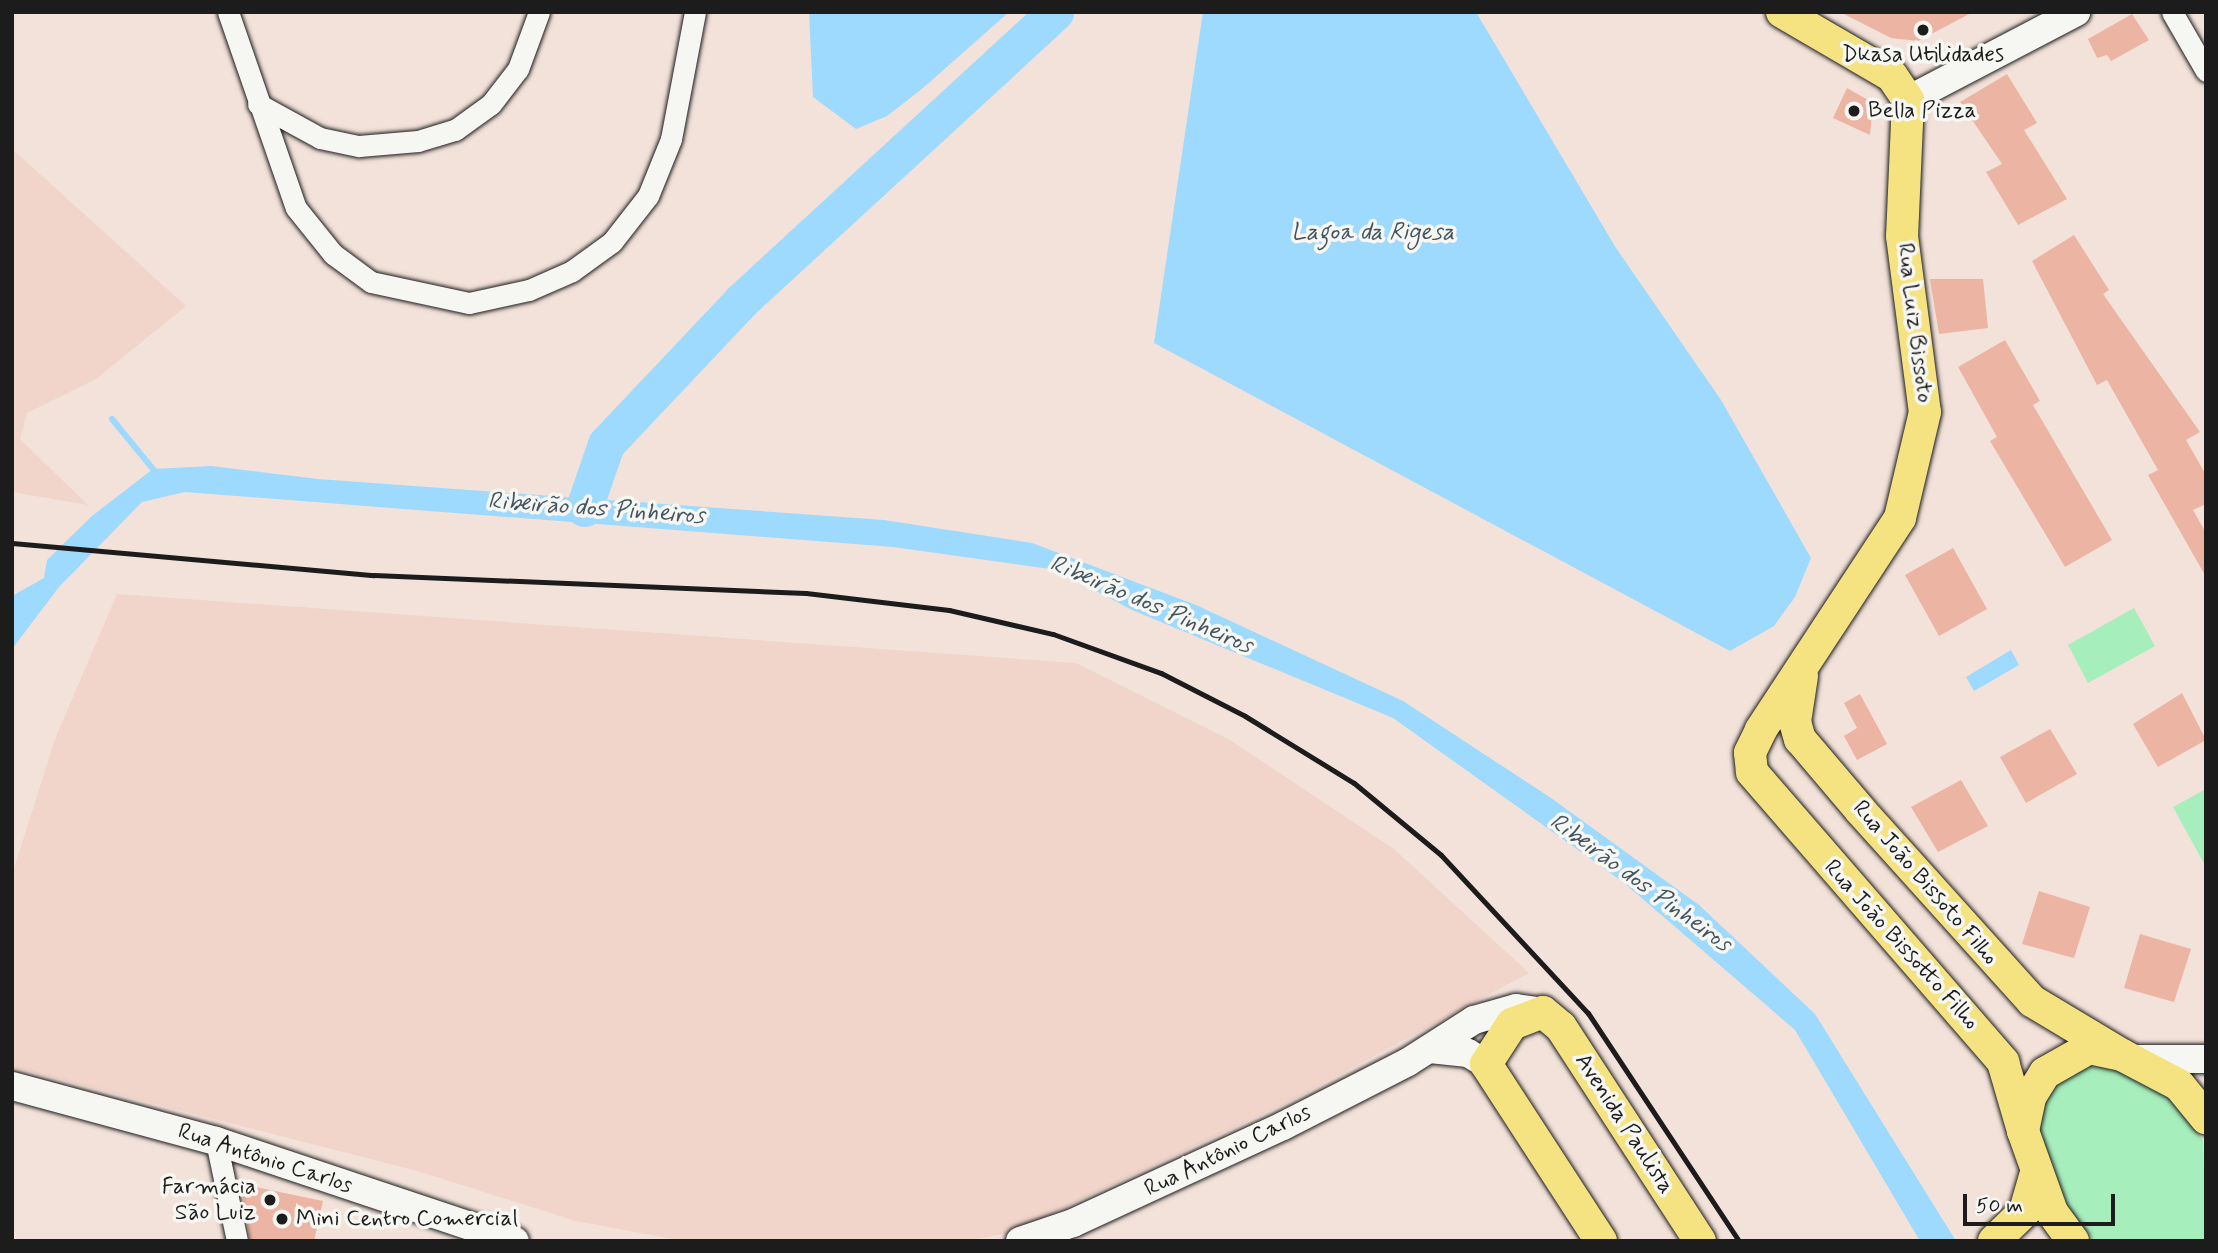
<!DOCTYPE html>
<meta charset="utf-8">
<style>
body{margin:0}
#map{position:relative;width:2218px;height:1253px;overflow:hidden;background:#f3e2da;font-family:Mynerve,sans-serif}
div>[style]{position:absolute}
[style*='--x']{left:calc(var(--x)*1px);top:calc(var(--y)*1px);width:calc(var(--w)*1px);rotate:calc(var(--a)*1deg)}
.built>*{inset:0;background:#f1d4ca}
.green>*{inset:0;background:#a6eebc}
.water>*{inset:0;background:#9ed9fe}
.stream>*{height:6px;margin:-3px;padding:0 3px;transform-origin:3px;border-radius:3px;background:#9ed9fe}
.river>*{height:37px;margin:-18.5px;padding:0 18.5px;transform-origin:18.5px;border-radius:18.5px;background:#9ed9fe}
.building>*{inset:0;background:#ecb4a3}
.roads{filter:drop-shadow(0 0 2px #1c1c1c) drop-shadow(0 0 2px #1c1c1c)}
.street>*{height:21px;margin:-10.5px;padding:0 10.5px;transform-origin:10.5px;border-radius:10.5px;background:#f6f6f2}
.secondary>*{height:28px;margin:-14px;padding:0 14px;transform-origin:14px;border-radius:14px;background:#f6f6f2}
.primary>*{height:32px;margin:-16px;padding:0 16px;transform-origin:16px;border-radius:16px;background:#f5e382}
.rail>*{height:5px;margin:-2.5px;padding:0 2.5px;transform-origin:2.5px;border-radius:2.5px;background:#1c1c1c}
.dots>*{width:19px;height:19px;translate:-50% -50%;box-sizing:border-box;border:4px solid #f6f6f2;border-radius:50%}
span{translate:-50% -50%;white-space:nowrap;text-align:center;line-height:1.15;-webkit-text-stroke:7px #f6f6f2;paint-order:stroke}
.poi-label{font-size:23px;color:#1c1c1c}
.left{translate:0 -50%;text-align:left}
.right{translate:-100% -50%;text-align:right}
.street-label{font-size:23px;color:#1c1c1c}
.water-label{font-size:24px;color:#435560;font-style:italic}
.frame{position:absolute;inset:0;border:14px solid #1c1c1c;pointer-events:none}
.scale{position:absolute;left:1963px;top:1194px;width:152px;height:32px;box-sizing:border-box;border:4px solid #1c1c1c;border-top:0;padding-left:9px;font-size:21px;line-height:24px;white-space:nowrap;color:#1c1c1c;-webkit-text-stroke:5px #f6f6f2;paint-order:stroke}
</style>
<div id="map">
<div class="built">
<div style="clip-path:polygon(12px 149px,186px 306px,96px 379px,27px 413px,20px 439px,88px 505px,12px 492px)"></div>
<div style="clip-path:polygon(117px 594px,1076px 663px,1230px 740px,1394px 849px,1529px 973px,1292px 1100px,1010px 1233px,965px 1241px,684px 1241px,576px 1221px,421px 1172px,12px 1067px,12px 875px,55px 739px)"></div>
</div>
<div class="green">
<div style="clip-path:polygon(2134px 608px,2155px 646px,2088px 683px,2068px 645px)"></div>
<div style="clip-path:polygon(2206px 789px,2206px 867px,2173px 807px)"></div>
<div style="clip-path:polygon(2090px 1064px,2118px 1069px,2169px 1096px,2203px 1140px,2206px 1241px,2094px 1241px,2065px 1204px,2039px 1130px,2044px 1102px,2056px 1083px)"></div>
</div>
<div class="water">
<div style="clip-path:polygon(809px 12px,1009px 12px,923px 88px,887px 116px,856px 129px,813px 97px)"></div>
<div style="clip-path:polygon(1203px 12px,1476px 12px,1616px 248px,1721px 400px,1811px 558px,1795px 597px,1774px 626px,1730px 651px,1154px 343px)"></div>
<div style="clip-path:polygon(211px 466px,318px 479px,884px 520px,1032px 543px,1196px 605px,1403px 701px,1551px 798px,1699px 905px,1815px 1014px,1956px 1241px,1920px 1241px,1795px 1030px,1623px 882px,1393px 718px,1132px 610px,1057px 570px,893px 547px,185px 492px,142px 502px,59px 587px,12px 649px,12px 596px,44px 578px,47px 560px,92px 516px,153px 469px)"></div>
<div style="clip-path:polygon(2011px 650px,2019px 665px,1974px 691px,1966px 677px)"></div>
</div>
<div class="stream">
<div style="--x:112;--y:419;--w:71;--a:50.7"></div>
</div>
<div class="river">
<div style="--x:584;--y:508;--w:68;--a:-71"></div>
<div style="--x:606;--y:444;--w:197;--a:-46.6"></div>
<div style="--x:741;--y:301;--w:427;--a:-42.6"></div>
</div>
<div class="building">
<div style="clip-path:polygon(1840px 12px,1973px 12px,1918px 41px,1891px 38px)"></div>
<div style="clip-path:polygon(2132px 14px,2149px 40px,2111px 61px,2107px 55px,2097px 58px,2088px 39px)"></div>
<div style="clip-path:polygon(2007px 74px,2037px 123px,2024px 130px,2067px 199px,2018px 225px,1986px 172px,2002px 164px,1960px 102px)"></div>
<div style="clip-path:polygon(1847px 88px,1873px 103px,1870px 135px,1833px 118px)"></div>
<div style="clip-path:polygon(2074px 235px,2109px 290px,2103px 294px,2200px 432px,2186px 440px,2206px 475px,2206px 504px,2193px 510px,2206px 533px,2206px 577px,2148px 475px,2158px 470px,2107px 380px,2097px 385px,2032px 261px)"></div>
<div style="clip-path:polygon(1930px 279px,1983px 279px,1988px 328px,1939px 334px)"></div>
<div style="clip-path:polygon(2005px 340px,2040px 401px,2033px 405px,2112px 540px,2065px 567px,1990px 441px,1997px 437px,1958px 367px)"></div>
<div style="clip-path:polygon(1953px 548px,1987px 609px,1939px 636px,1905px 575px)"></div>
<div style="clip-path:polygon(2182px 693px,2206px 740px,2158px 767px,2133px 724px)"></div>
<div style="clip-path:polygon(1860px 694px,1887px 744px,1857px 760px,1844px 736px,1857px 728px,1844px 703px)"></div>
<div style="clip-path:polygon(2050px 729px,2077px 774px,2026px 803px,2000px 757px)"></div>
<div style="clip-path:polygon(1961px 780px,1988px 826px,1938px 852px,1911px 807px)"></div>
<div style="clip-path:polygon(2039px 891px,2090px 907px,2074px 958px,2022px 944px)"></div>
<div style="clip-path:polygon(2140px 934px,2191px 949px,2174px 1002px,2124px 988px)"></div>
<div style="clip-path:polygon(241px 1184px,323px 1201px,314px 1241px,250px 1241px)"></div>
</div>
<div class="roads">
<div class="street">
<div style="--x:228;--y:12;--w:207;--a:70.9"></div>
<div style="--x:296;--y:208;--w:59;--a:51.2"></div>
<div style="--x:333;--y:254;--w:47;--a:36.4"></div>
<div style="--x:371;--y:282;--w:100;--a:12.1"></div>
<div style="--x:469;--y:303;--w:61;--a:-12.2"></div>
<div style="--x:529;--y:290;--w:47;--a:-23.8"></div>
<div style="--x:572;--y:271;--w:49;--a:-35.9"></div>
<div style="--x:612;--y:242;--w:58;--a:-52"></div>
<div style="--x:648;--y:196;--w:61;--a:-68"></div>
<div style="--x:671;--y:139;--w:129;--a:-79.3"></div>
<div style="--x:2172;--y:12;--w:68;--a:60"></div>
<div style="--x:258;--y:104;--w:71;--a:28.7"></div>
<div style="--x:320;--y:138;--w:40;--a:12"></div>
<div style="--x:359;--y:146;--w:59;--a:-4.8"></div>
<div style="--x:418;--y:141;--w:39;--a:-17"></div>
<div style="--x:455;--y:130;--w:44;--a:-35.8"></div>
<div style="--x:491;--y:104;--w:44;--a:-52.4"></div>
<div style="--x:518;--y:69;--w:61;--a:-69.8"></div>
<div style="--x:216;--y:1141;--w:102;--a:78.1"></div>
</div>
<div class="secondary">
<div style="--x:1908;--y:100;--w:190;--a:-27.6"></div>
<div style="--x:1430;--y:1049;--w:38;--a:6"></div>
<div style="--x:1468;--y:1053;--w:21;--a:31"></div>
<div style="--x:2132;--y:1059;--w:74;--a:0"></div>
<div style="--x:12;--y:1086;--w:211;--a:15.1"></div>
<div style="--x:216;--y:1141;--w:315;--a:18.5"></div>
<div style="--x:1020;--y:1241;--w:56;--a:-18.8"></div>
<div style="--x:1073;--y:1223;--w:231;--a:-24.8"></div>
<div style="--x:1283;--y:1126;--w:140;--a:-27.1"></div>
<div style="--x:1408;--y:1062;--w:78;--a:-32.5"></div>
<div style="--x:1474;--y:1020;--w:44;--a:-15.9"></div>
<div style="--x:1516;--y:1008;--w:27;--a:8"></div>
</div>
<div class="primary">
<div style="--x:1782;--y:12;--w:127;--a:30.2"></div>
<div style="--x:1892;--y:76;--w:29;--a:56"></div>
<div style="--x:1908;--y:100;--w:136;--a:92.5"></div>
<div style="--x:1902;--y:236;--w:177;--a:82.6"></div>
<div style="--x:1925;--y:412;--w:109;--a:103.3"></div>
<div style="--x:1900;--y:518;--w:254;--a:123.3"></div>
<div style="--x:1761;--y:730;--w:25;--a:116"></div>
<div style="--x:1750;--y:753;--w:19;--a:84"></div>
<div style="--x:1752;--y:772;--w:384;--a:49.1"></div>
<div style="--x:2003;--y:1062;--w:72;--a:73.8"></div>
<div style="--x:1802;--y:676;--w:47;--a:98.7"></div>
<div style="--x:1795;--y:722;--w:18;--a:74"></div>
<div style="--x:1800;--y:739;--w:94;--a:49.7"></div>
<div style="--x:1861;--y:811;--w:256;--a:48"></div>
<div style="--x:2032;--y:1001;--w:105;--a:31"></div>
<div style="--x:1601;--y:1241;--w:211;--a:-123"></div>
<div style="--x:1486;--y:1064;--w:48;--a:-57"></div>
<div style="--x:1512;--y:1024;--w:33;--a:-21"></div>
<div style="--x:1543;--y:1012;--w:23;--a:40"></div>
<div style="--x:1561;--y:1027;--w:255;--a:57"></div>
<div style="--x:1994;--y:1241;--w:43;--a:-44.1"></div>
<div style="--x:2025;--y:1211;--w:40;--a:-74"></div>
<div style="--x:2073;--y:1241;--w:36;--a:-126"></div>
<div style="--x:2052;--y:1212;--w:86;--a:-109.7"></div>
<div style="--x:2023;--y:1131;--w:35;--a:-78"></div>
<div style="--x:2030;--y:1097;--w:28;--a:-58"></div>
<div style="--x:2045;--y:1073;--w:51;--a:-29.6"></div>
<div style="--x:2089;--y:1048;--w:34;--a:12"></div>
<div style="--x:2122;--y:1055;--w:64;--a:27.8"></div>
<div style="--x:2179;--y:1085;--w:43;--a:50.7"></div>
</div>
</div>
<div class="rail">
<div style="--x:12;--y:543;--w:363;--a:5.1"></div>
<div style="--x:374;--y:575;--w:432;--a:2.4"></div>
<div style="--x:806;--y:593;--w:144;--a:6.8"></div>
<div style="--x:949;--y:610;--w:107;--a:13"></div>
<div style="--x:1053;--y:634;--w:115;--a:19.9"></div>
<div style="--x:1161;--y:673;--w:94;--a:27.1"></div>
<div style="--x:1245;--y:716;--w:128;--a:31.6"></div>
<div style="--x:1354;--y:783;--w:113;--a:39.6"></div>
<div style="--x:1441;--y:855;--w:216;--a:47.1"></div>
<div style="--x:1588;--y:1013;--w:273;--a:56.5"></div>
</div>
<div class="dots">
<div style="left:1923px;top:30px;background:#1c1c1c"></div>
<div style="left:1854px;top:111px;background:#1c1c1c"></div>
<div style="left:270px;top:1200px;background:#1c1c1c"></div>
<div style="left:282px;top:1219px;background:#1c1c1c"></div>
</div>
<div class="poi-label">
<span style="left:1923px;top:55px">Dkasa Utilidades</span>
<span class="left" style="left:1868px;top:111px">Bella Pizza</span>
<span class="right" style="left:256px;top:1200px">Farmácia<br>São Luiz</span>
<span class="left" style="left:296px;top:1219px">Mini Centro Comercial</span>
</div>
<div class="street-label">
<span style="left:1914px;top:323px;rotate:83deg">Rua Luiz Bissoto</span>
<span style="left:1925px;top:883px;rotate:49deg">Rua João Bissoto Filho</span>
<span style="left:1901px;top:945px;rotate:48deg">Rua João Bissotto Filho</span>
<span style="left:1624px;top:1124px;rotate:57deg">Avenida Paulista</span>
<span style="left:1228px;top:1151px;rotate:-26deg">Rua Antônio Carlos</span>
<span style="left:265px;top:1159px;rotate:18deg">Rua Antônio Carlos</span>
</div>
<div class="water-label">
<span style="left:1373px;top:233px">Lagoa da Rigesa</span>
<span style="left:596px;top:509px;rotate:4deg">Ribeirão dos Pinheiros</span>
<span style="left:1151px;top:605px;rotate:23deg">Ribeirão dos Pinheiros</span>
<span style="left:1640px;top:883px;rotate:36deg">Ribeirão dos Pinheiros</span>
</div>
<div class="frame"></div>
<div class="scale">50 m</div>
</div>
